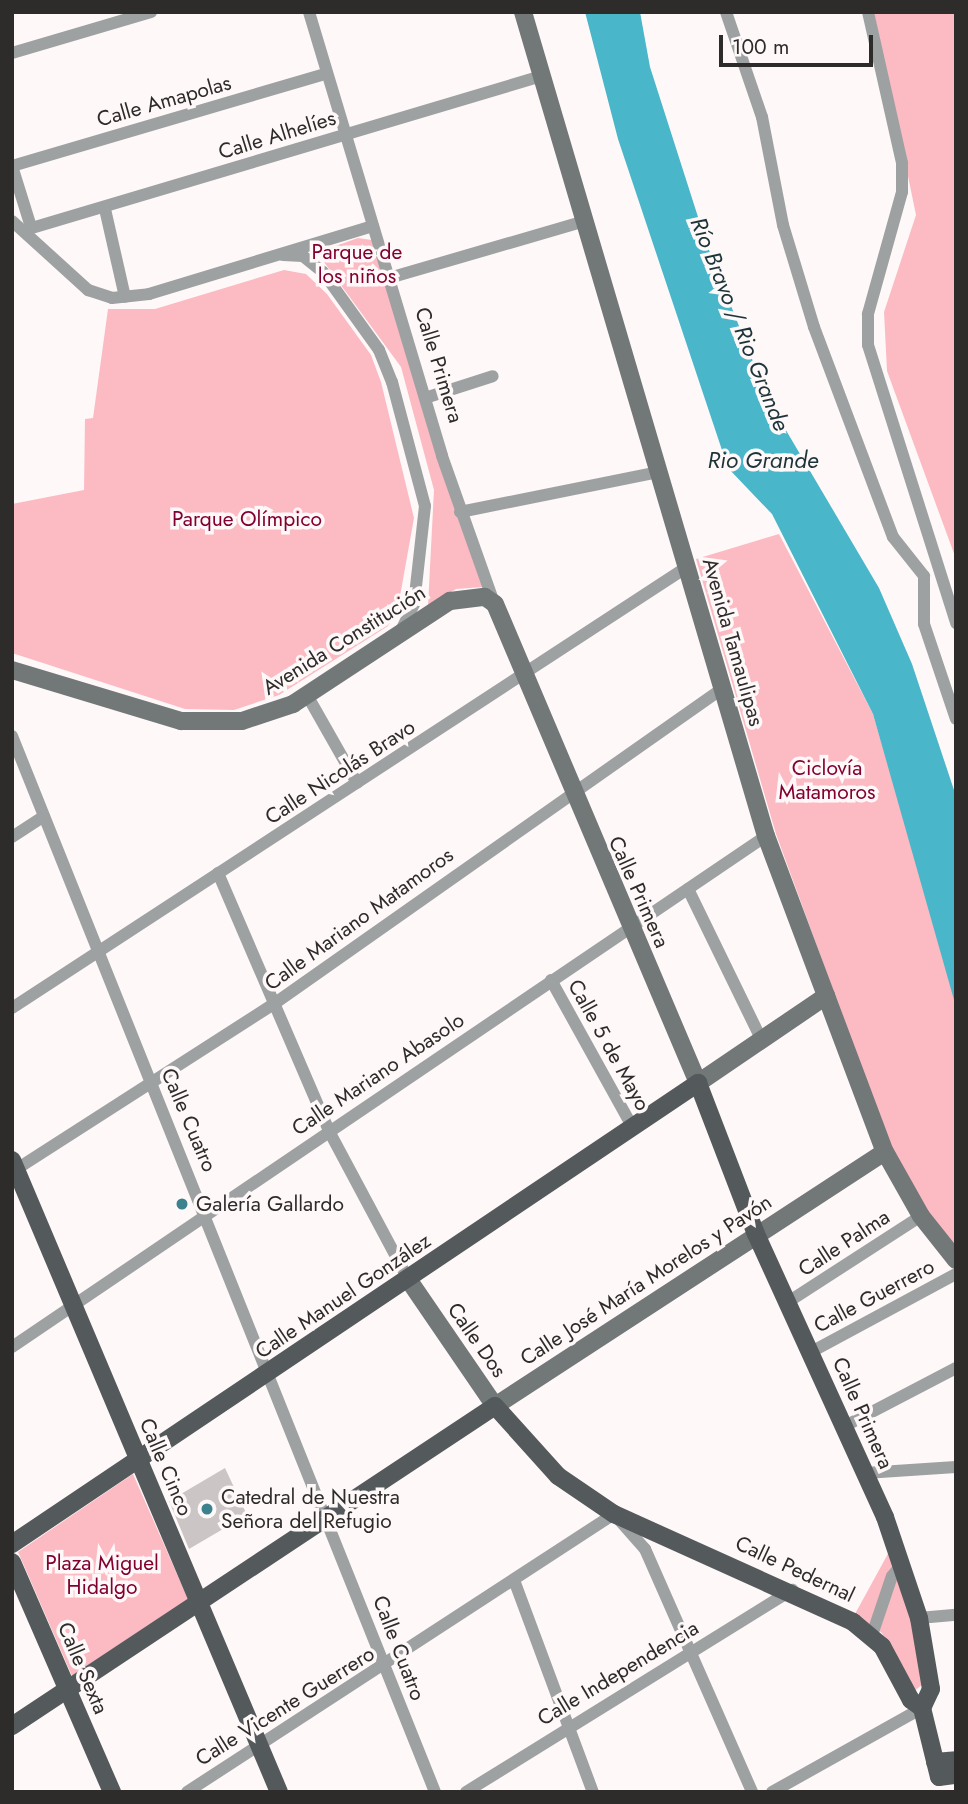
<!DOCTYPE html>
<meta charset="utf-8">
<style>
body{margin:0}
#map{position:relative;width:968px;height:1804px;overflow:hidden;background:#fef8f8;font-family:Jost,sans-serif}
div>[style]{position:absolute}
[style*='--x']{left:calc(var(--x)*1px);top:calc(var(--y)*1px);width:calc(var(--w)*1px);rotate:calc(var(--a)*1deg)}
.green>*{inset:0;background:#fcbbc3}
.water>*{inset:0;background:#4ab6ca}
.building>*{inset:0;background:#ccc5c5}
.street>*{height:12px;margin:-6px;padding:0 6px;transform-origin:6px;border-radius:6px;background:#9ea1a2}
.secondary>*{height:18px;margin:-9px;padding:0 9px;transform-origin:9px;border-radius:9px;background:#727778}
.primary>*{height:18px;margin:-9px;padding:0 9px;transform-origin:9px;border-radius:9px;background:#545a5b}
.dots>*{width:19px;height:19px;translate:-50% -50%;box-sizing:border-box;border:4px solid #fef8f8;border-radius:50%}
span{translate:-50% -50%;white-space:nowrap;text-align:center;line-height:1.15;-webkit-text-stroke:7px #fef8f8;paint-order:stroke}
.street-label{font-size:21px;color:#2e2b2b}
.park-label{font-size:21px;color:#820030}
.poi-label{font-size:21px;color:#2e2b2b}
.left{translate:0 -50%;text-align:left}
.water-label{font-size:23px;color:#1c3439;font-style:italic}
.frame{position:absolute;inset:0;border:14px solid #2e2b2b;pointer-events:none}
.scale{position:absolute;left:719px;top:35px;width:154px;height:32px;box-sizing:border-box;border:4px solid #2e2b2b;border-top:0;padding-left:9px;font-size:21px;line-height:24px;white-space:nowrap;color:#2e2b2b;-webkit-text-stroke:5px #fef8f8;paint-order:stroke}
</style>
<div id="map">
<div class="green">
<div style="clip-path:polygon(874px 12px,956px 12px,956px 559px,887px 371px,884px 312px,916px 215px)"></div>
<div style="clip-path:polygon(358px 238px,372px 240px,483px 587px,456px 589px,428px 606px,434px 490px,401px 367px,321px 258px,324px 250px)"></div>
<div style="clip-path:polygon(284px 270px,306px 274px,327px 294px,371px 355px,381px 382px,414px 518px,397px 613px,388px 626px,279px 695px,234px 710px,185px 709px,12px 653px,12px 504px,84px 490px,85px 419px,93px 418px,108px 309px,155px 309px)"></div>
<div style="clip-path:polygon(779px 534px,873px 714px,946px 965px,956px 1007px,956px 1247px,928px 1214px,891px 1149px,776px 834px,696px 559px)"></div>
<div style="clip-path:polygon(133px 1474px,188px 1599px,72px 1676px,18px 1552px)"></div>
<div style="clip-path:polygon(890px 1550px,915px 1622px,922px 1685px,914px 1691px,882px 1633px,855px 1614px)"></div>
</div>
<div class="water">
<div style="clip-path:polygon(585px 12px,640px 12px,650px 67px,707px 245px,754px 364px,777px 415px,879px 588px,912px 664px,956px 796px,956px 1007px,873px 714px,772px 514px,728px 468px,618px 139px)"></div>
</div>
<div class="building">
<div style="clip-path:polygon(225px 1468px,247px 1515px,189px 1549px,169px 1501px)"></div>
</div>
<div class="street">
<div style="--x:309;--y:12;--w:463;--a:73.3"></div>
<div style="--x:442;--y:456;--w:156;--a:70.5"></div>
<div style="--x:726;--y:12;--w:111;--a:71.1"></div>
<div style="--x:762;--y:117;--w:110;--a:79"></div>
<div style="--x:783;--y:225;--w:107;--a:73.1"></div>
<div style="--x:814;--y:327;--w:224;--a:69.4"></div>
<div style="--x:893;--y:537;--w:50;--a:51.5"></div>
<div style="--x:924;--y:576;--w:48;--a:90"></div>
<div style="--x:924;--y:624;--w:100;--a:71.4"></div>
<div style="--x:868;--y:12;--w:155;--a:77.3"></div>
<div style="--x:902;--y:163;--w:29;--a:90"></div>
<div style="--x:902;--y:192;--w:127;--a:105.6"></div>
<div style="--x:868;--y:314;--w:31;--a:90"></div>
<div style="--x:868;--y:345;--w:292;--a:72.4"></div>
<div style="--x:12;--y:53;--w:145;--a:-16.4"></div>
<div style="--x:12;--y:166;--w:328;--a:-16.4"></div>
<div style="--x:12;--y:166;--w:64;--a:72.7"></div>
<div style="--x:105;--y:209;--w:90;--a:77.2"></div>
<div style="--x:12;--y:221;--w:103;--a:42.2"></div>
<div style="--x:88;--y:290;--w:25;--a:18"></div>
<div style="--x:112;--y:298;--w:37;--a:-6"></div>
<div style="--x:149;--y:294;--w:234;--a:-16.9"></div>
<div style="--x:25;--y:230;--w:539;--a:-16.59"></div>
<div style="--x:283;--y:255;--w:20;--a:3"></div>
<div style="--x:303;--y:256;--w:26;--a:39"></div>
<div style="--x:323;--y:272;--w:96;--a:54.3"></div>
<div style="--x:379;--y:350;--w:35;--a:68"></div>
<div style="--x:392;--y:382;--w:128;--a:75.1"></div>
<div style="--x:425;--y:506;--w:99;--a:96.4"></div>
<div style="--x:414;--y:604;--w:30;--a:116"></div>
<div style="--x:389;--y:278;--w:204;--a:-16.2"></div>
<div style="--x:425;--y:398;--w:71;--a:-17.9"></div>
<div style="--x:460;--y:512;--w:202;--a:-11.4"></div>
<div style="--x:307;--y:695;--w:101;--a:60.4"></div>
<div style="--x:12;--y:736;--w:1138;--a:68.17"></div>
<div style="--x:12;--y:837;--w:38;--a:-33"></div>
<div style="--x:218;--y:873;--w:281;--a:66.7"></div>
<div style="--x:329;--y:1131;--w:168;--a:61.9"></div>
<div style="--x:688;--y:889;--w:167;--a:64"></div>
<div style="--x:551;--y:980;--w:169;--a:61"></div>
<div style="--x:12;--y:1008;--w:806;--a:-33.16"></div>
<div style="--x:12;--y:1172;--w:308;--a:-32.7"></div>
<div style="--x:271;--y:1006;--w:553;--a:-35.13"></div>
<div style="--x:788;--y:1302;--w:158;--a:-32.9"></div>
<div style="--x:12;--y:1347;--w:911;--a:-34.13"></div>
<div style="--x:811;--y:1352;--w:165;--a:-28.3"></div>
<div style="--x:845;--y:1426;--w:125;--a:-27.6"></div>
<div style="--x:865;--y:1473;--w:91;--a:-3.8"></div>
<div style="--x:514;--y:1580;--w:226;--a:69.6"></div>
<div style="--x:919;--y:1618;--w:37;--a:-5"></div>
<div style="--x:872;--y:1635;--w:62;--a:-71.3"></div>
<div style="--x:892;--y:1576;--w:16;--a:-50"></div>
<div style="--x:187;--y:1792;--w:510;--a:-33.07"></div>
<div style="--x:614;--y:1514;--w:47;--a:48.5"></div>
<div style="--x:645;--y:1549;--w:266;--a:66.2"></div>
<div style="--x:466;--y:1792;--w:384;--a:-31.8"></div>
<div style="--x:772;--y:1792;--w:172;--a:-29.2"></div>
</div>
<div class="secondary">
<div style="--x:523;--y:12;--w:859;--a:73.57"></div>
<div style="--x:766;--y:836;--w:338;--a:69.4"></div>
<div style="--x:885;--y:1152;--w:73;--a:60.6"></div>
<div style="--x:921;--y:1216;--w:56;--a:51.5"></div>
<div style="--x:12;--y:670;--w:177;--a:16.8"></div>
<div style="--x:181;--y:721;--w:61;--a:0"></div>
<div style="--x:242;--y:721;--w:54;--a:-18.4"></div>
<div style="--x:293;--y:704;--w:188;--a:-33.3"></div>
<div style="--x:450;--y:601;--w:35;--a:-7"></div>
<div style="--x:485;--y:597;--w:12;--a:35"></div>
<div style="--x:495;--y:604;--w:520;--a:67.03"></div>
<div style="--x:698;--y:1083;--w:155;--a:-34.2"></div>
<div style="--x:408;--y:1279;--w:154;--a:55.6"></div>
<div style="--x:495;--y:1406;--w:465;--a:-33.1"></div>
</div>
<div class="primary">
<div style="--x:12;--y:1160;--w:686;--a:67.1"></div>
<div style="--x:12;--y:1544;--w:827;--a:-33.9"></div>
<div style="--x:698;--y:1083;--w:162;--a:69"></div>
<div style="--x:756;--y:1234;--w:311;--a:65.5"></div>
<div style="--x:885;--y:1517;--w:107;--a:71.4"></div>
<div style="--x:919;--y:1618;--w:72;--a:80.4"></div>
<div style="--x:931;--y:1689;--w:21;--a:115"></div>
<div style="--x:922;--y:1708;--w:71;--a:76.2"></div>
<div style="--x:939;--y:1777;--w:17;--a:-7"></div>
<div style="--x:12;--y:1562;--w:251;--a:66.5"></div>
<div style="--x:12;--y:1726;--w:579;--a:-33.53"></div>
<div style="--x:495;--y:1406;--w:94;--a:48"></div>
<div style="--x:558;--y:1476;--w:68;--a:34.2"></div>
<div style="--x:614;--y:1514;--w:262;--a:24.3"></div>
<div style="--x:853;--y:1622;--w:38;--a:40"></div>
<div style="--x:882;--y:1646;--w:61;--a:61.8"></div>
<div style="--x:911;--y:1700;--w:14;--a:36"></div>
<div style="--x:935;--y:1762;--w:21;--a:-5"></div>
</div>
<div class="dots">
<div style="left:182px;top:1204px;background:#3c818e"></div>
<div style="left:207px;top:1509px;background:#3c818e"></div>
</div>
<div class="street-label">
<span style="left:164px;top:101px;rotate:-16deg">Calle Amapolas</span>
<span style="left:277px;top:135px;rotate:-17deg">Calle Alhelíes</span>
<span style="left:439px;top:365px;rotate:73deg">Calle Primera</span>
<span style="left:344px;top:640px;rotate:-32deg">Avenida Constitución</span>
<span style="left:733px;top:642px;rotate:74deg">Avenida Tamaulipas</span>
<span style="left:340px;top:772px;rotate:-33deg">Calle Nicolás Bravo</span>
<span style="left:639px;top:892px;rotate:66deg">Calle Primera</span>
<span style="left:359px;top:919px;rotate:-36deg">Calle Mariano Matamoros</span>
<span style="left:609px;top:1045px;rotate:61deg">Calle 5 de Mayo</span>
<span style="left:378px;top:1074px;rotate:-34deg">Calle Mariano Abasolo</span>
<span style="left:189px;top:1120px;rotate:67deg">Calle Cuatro</span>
<span style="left:844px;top:1243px;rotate:-33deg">Calle Palma</span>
<span style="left:646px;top:1280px;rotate:-33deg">Calle José María Morelos y Pavón</span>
<span style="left:343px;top:1296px;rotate:-34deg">Calle Manuel González</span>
<span style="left:874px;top:1296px;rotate:-28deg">Calle Guerrero</span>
<span style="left:477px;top:1340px;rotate:55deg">Calle Dos</span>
<span style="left:863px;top:1413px;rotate:66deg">Calle Primera</span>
<span style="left:166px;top:1467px;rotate:67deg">Calle Cinco</span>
<span style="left:795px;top:1569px;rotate:25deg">Calle Pedernal</span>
<span style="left:399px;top:1648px;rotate:69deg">Calle Cuatro</span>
<span style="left:83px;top:1668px;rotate:67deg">Calle Sexta</span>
<span style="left:618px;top:1673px;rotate:-31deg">Calle Independencia</span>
<span style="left:285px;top:1706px;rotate:-32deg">Calle Vicente Guerrero</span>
</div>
<div class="park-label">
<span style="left:357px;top:264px">Parque de<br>los niños</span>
<span style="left:247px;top:519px">Parque Olímpico</span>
<span style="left:827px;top:780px">Ciclovía<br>Matamoros</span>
<span style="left:102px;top:1575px">Plaza Miguel<br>Hidalgo</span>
</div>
<div class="poi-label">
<span class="left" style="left:196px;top:1204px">Galería Gallardo</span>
<span class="left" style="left:221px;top:1509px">Catedral de Nuestra<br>Señora del Refugio</span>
</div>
<div class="water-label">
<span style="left:740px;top:324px;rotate:68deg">Río Bravo / Rio Grande</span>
<span style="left:763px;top:460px">Rio Grande</span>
</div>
<div class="frame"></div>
<div class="scale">100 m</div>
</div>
